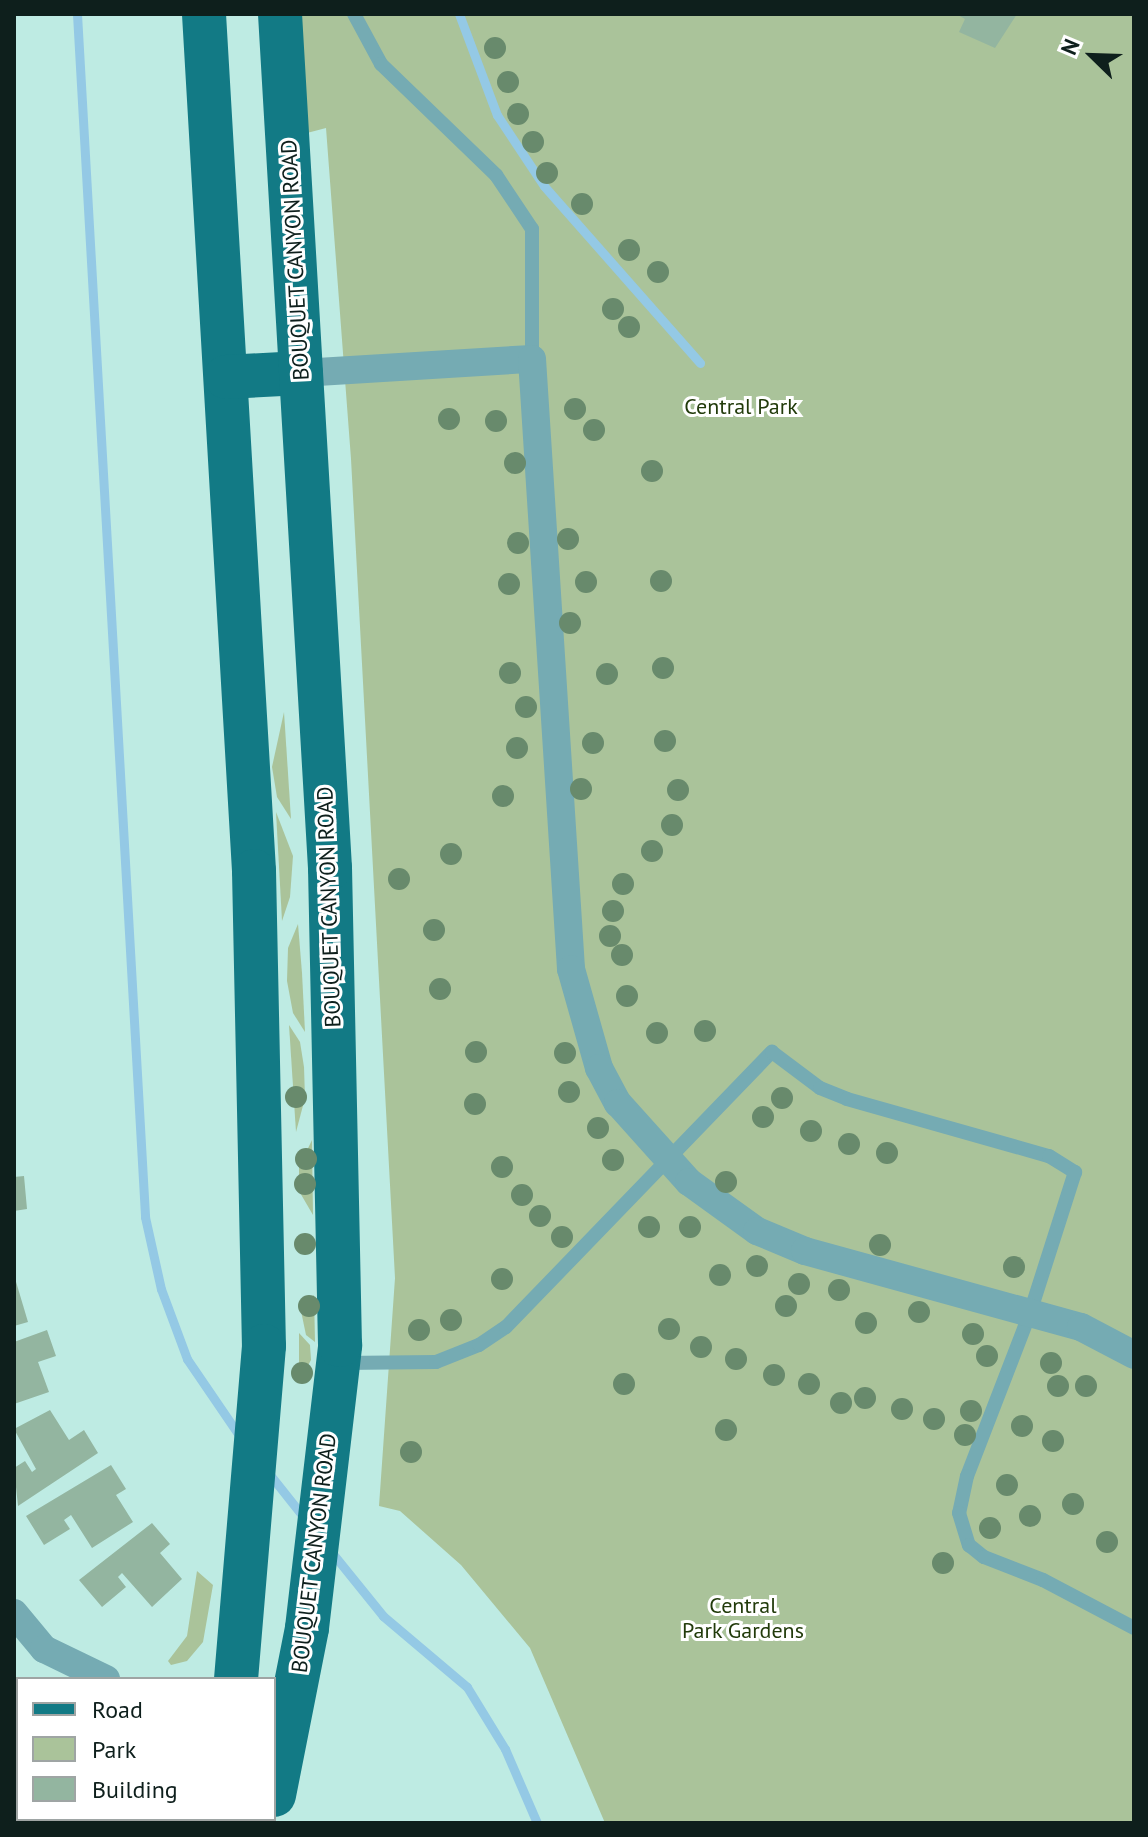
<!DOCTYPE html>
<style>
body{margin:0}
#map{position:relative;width:1148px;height:1837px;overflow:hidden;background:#beebe3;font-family:"PT Sans",sans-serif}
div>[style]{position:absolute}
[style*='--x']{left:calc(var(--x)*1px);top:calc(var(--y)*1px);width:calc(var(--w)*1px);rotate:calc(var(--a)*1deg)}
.green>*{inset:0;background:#aac39a}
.stream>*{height:9px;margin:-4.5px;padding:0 4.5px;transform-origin:4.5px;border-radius:4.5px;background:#94c9e5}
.building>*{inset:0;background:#93b5a0}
.lane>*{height:14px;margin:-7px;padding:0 7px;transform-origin:7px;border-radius:7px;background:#75abb3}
.street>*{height:28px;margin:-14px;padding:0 14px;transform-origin:14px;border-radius:14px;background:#75abb3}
.primary>*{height:44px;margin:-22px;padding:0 22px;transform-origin:22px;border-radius:22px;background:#127a85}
.trees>*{width:22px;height:22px;margin:-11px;border-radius:50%;background:#688a6c}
span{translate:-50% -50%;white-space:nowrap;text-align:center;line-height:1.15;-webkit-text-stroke:6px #fff;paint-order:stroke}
.street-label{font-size:22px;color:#0e1f1c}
.park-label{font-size:22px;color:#223b0b}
.frame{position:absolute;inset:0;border:16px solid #0e1f1c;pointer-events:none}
.legend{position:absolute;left:16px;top:1677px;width:260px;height:144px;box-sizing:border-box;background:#fff;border:2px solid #9fa5a4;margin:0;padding:10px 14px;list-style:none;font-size:24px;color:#0e1f1c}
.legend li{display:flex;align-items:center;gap:16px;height:40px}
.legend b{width:40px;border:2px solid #9fa5a4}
.north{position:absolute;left:1052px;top:16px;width:80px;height:80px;-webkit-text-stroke:6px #fff;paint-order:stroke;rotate:293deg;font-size:22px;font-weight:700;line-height:32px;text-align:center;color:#0e1f1c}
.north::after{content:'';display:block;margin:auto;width:28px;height:36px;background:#0e1f1c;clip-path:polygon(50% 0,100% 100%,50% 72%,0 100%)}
</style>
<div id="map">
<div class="green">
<div style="clip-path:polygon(299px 14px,1134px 14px,1134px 1823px,605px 1823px,530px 1648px,461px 1565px,400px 1511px,379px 1506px,395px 1278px,351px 459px,326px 128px,307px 133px)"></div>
<div style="clip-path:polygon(284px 712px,291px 819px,277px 797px,272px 767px)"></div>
<div style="clip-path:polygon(276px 812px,293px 856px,290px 897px,282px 921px)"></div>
<div style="clip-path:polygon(298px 924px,302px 973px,305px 1032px,293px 1013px,287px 981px,288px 948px)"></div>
<div style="clip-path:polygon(289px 1025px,300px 1042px,304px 1067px,305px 1098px,296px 1132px)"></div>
<div style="clip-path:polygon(312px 1140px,312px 1141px,313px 1215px,299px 1191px,299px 1167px)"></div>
<div style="clip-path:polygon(314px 1295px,315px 1342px,306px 1335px,301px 1311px)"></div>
<div style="clip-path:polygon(299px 1333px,310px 1345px,311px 1360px,299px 1382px)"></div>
<div style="clip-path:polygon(197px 1571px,213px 1585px,203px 1642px,187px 1661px,171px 1665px,168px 1661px,187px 1636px)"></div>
</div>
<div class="stream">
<div style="--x:77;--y:14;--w:1205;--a:86.76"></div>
<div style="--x:145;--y:1217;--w:74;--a:77.5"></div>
<div style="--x:161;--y:1289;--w:75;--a:69.6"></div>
<div style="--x:187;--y:1359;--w:99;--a:55.7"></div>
<div style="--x:459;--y:14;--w:108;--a:69.4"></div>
<div style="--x:497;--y:115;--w:85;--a:56.5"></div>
<div style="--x:544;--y:186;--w:236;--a:48.6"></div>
<div style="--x:267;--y:1471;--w:61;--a:51.6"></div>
<div style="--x:329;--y:1549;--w:86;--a:51.1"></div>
<div style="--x:383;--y:1616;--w:110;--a:40.2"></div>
<div style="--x:467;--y:1687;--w:73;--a:58.5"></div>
<div style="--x:505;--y:1749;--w:81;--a:66.6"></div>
</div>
<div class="building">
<div style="clip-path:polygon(956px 14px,1017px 14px,995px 48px,959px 32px,965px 19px)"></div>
<div style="clip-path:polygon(24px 1176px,27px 1209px,14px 1211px,14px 1177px)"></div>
<div style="clip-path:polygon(14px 1275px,28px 1322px,14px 1326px)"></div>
<div style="clip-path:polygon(47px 1330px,56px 1356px,38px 1362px,49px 1392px,14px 1404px,14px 1342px)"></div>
<div style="clip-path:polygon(50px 1410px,69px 1440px,84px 1430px,98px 1453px,18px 1506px,14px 1468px,25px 1461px,32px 1472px,36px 1469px,14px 1429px)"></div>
<div style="clip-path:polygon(111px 1465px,126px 1489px,116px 1495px,133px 1522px,92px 1548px,71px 1515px,64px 1520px,70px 1529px,44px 1545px,26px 1516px)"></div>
<div style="clip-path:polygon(152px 1523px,170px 1544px,160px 1553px,182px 1579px,152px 1607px,122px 1573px,118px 1577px,126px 1587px,102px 1607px,79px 1580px)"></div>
<div style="clip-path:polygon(14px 1767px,18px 1770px,18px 1819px,14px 1816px)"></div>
<div style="clip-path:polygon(19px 1819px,48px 1819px,46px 1823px)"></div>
<div style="clip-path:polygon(69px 1819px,133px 1819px,68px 1823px)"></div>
</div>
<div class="lane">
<div style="--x:354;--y:14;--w:57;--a:61.6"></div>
<div style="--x:381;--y:64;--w:160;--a:44"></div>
<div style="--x:496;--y:175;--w:65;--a:56.3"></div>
<div style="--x:532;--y:229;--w:130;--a:90"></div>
<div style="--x:342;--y:1363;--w:94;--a:-0.6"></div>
<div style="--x:436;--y:1362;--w:46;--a:-21.6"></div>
<div style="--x:479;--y:1345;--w:32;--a:-34"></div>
<div style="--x:506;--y:1327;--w:383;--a:-46"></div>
<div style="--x:772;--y:1052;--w:60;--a:36.9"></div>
<div style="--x:820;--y:1088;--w:29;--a:22"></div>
<div style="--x:847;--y:1099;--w:210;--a:15.8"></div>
<div style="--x:1049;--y:1156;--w:31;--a:32"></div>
<div style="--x:1075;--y:1172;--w:148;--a:107.7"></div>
<div style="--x:1030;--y:1313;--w:175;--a:111.1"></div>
<div style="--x:967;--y:1476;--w:38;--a:102"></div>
<div style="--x:959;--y:1513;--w:34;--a:73"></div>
<div style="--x:969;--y:1545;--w:19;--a:39"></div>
<div style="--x:984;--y:1557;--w:63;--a:21.3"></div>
<div style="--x:1043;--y:1580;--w:103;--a:27.8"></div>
</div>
<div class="street">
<div style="--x:301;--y:373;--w:231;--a:-3.5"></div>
<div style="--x:532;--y:359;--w:611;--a:86.34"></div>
<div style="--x:571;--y:969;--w:103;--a:74.2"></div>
<div style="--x:599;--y:1068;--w:40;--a:62"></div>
<div style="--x:618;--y:1103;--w:106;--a:48.1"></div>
<div style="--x:689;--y:1182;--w:84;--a:35.8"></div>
<div style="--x:757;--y:1231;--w:52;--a:22.6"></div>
<div style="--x:805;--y:1251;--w:286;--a:15.4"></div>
<div style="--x:1081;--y:1327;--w:60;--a:27.8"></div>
<div style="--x:14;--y:1613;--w:47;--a:50.2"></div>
<div style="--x:44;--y:1649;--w:69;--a:25.8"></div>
<div style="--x:181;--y:1823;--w:4;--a:-76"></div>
</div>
<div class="primary">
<div style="--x:204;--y:14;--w:858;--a:86.66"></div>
<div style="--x:254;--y:871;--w:475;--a:88.8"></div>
<div style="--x:264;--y:1346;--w:334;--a:94.8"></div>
<div style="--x:226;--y:377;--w:75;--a:-3.1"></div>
<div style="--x:274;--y:1795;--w:170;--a:-78.8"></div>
<div style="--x:307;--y:1628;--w:285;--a:-83.3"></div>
<div style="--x:340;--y:1345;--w:477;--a:-91.2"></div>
<div style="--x:330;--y:868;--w:855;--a:-93.35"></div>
<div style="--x:208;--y:1823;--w:4;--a:-76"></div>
</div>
<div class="trees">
<div style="left:495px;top:48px"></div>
<div style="left:508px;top:82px"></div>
<div style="left:518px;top:114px"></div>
<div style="left:533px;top:142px"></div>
<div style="left:547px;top:173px"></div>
<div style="left:582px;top:204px"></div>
<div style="left:629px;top:250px"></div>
<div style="left:658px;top:272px"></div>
<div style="left:613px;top:309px"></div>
<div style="left:629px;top:327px"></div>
<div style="left:575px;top:409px"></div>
<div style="left:449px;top:419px"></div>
<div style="left:496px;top:421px"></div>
<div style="left:594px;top:430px"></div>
<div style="left:515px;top:463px"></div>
<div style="left:652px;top:471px"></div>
<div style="left:568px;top:539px"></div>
<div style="left:518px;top:543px"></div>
<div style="left:661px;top:581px"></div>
<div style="left:586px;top:582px"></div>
<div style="left:509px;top:584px"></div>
<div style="left:570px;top:623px"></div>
<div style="left:663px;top:668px"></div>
<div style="left:510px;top:673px"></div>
<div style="left:607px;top:674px"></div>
<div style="left:526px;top:707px"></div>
<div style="left:665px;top:741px"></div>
<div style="left:593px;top:743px"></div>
<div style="left:517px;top:748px"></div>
<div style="left:581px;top:789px"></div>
<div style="left:678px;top:790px"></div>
<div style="left:503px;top:796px"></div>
<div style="left:672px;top:825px"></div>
<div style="left:652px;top:851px"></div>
<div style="left:451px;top:854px"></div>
<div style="left:399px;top:879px"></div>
<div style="left:623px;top:884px"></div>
<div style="left:613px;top:911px"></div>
<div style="left:434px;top:930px"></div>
<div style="left:610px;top:936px"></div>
<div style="left:622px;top:955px"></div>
<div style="left:440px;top:989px"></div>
<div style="left:627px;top:996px"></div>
<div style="left:705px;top:1031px"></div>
<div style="left:657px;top:1033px"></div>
<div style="left:476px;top:1052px"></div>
<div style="left:565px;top:1053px"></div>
<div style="left:569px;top:1092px"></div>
<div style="left:296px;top:1097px"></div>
<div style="left:782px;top:1098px"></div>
<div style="left:475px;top:1104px"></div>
<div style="left:763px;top:1117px"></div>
<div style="left:598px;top:1128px"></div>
<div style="left:811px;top:1131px"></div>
<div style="left:849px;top:1144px"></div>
<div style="left:887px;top:1153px"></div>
<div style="left:306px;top:1159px"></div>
<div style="left:613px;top:1160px"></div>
<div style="left:502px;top:1167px"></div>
<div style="left:726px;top:1182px"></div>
<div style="left:305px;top:1184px"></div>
<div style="left:522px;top:1195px"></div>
<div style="left:540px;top:1216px"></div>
<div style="left:649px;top:1227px"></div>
<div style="left:690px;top:1227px"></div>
<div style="left:562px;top:1237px"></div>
<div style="left:305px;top:1244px"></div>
<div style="left:880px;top:1245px"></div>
<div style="left:757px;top:1266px"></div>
<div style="left:1014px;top:1267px"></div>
<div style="left:720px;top:1275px"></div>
<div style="left:502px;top:1279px"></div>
<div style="left:799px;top:1284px"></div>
<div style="left:839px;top:1290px"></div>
<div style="left:309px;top:1306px"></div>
<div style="left:786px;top:1306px"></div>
<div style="left:919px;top:1312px"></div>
<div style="left:451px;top:1320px"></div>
<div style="left:866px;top:1323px"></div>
<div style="left:669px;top:1329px"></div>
<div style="left:419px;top:1330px"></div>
<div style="left:973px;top:1334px"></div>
<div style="left:701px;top:1347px"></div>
<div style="left:987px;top:1356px"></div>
<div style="left:736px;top:1359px"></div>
<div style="left:1051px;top:1363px"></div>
<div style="left:302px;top:1373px"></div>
<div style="left:774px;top:1375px"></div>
<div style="left:624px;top:1384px"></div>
<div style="left:809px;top:1384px"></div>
<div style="left:1058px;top:1386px"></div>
<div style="left:1086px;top:1386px"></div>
<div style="left:865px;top:1398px"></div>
<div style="left:841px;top:1403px"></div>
<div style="left:902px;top:1409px"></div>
<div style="left:971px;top:1411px"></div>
<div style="left:934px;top:1419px"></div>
<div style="left:1022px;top:1426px"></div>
<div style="left:726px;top:1430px"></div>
<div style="left:965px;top:1435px"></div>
<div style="left:1053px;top:1441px"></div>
<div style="left:411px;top:1452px"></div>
<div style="left:1007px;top:1485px"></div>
<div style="left:1073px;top:1504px"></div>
<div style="left:1030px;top:1516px"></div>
<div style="left:990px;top:1528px"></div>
<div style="left:1107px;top:1542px"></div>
<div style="left:943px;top:1563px"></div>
</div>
<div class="street-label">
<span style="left:295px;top:260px;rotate:-93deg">BOUQUET CANYON ROAD</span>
<span style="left:329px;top:907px;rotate:-92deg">BOUQUET CANYON ROAD</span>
<span style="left:314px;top:1553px;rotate:-83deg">BOUQUET CANYON ROAD</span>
</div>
<div class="park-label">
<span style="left:741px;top:407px">Central Park</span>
<span style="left:743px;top:1618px">Central<br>Park Gardens</span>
</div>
<div class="frame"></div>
<ul class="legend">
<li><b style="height:10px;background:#127a85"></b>Road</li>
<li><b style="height:22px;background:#aac39a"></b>Park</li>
<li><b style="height:22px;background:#93b5a0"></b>Building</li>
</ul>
<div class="north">N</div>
</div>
